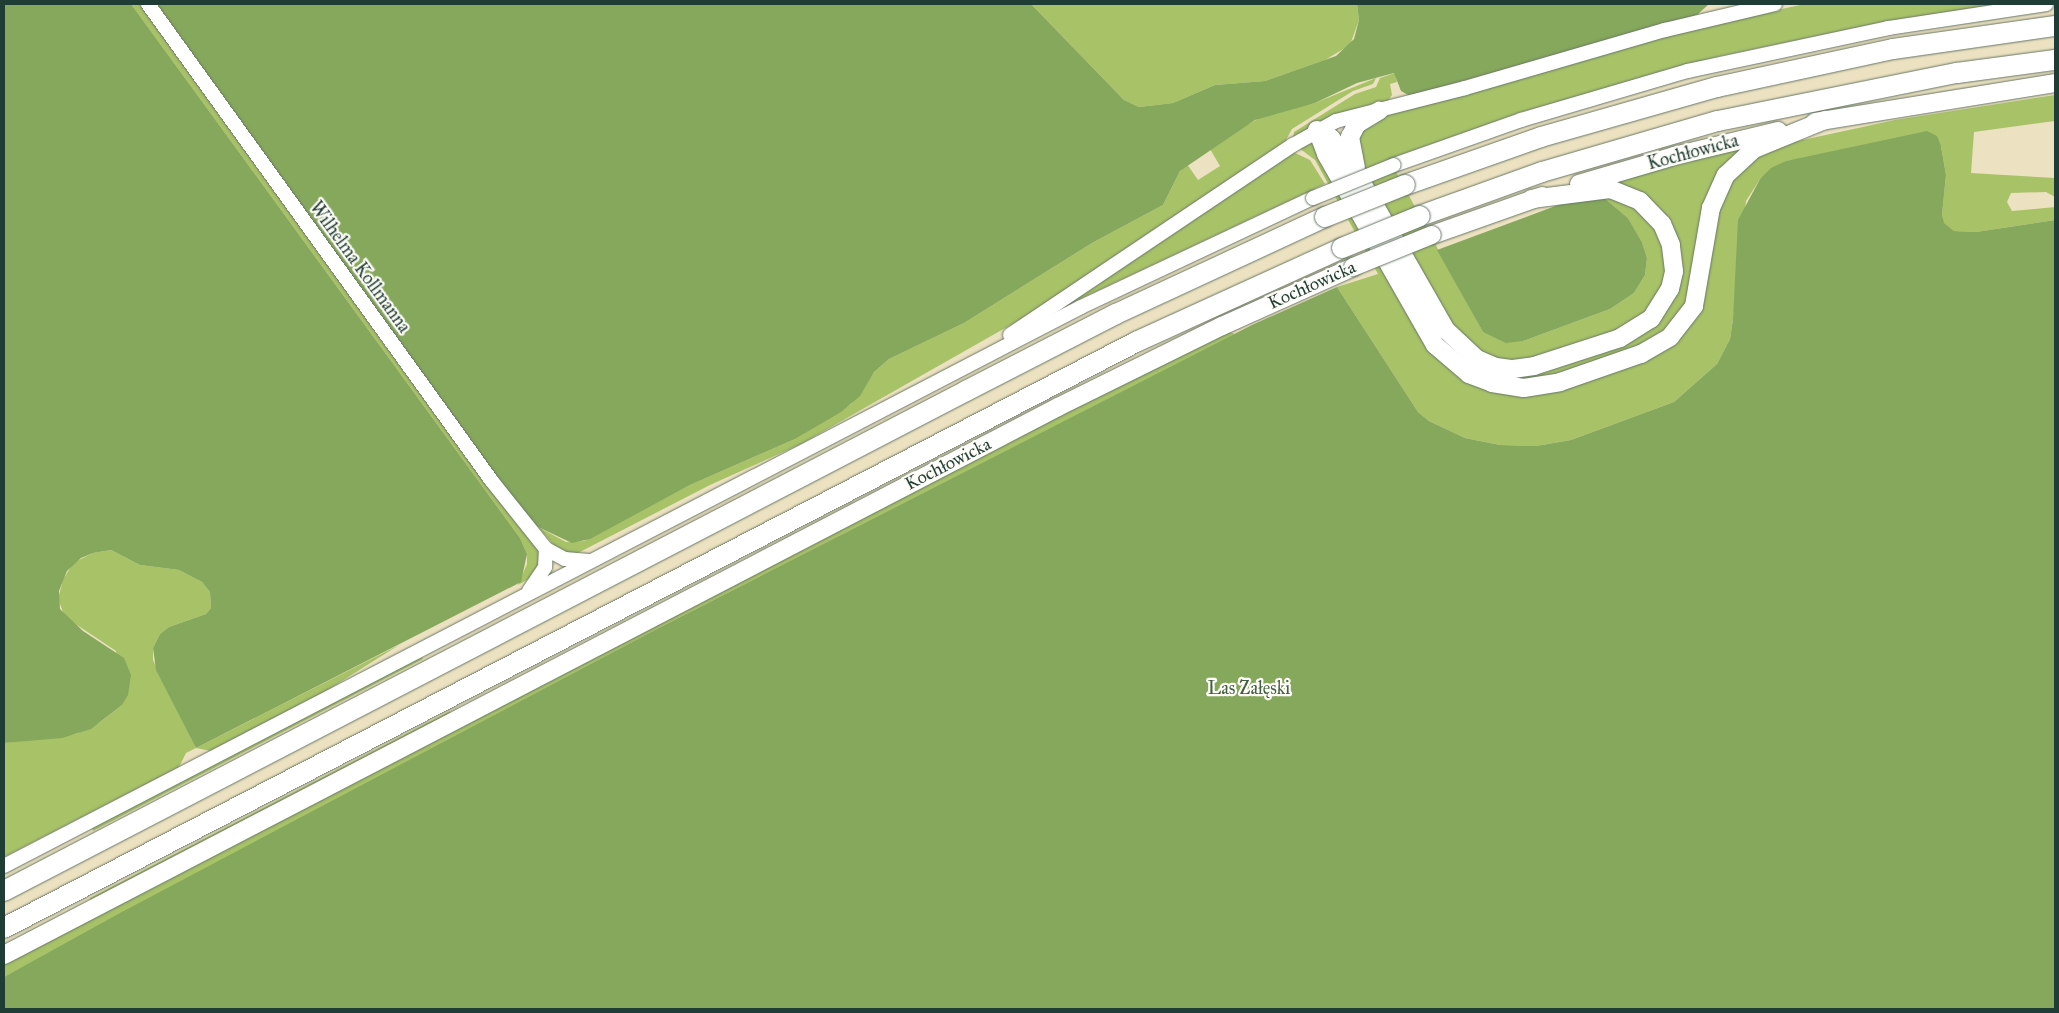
<!DOCTYPE html>
<meta charset="utf-8">
<style>
body{margin:0}
#map{position:relative;width:2059px;height:1013px;overflow:hidden;background:#ece2c1;font-family:"IM FELL Great Primer",serif}
div>[style]{position:absolute}
[style*='--x']{left:calc(var(--x)*1px);top:calc(var(--y)*1px);width:calc(var(--w)*1px);rotate:calc(var(--a)*1deg)}
.green>*{inset:0;background:#a8c268}
.forest>*{inset:0;background:#86a85c}
.roads{filter:drop-shadow(0 0 1px #677765) drop-shadow(0 0 1px #677765)}
.minor>*{height:14px;margin:-7px;padding:0 7px;transform-origin:7px;border-radius:7px;background:#fff}
.major>*{height:18px;margin:-9px;padding:0 9px;transform-origin:9px;border-radius:9px;background:#fff}
.highway>*{height:20px;margin:-10px;padding:0 10px;transform-origin:10px;border-radius:10px;background:#fff}
.bridges{filter:drop-shadow(0 0 1px #677765) drop-shadow(0 0 1px #677765)}
.minor-bridge>*{height:14px;margin:-7px;padding:0 7px;transform-origin:7px;border-radius:7px;background:#fff}
.major-bridge>*{height:18px;margin:-9px;padding:0 9px;transform-origin:9px;border-radius:9px;background:#fff}
.highway-bridge>*{height:20px;margin:-10px;padding:0 10px;transform-origin:10px;border-radius:10px;background:#fff}
span{translate:-50% -50%;white-space:nowrap;text-align:center;line-height:1.15;-webkit-text-stroke:4.5px #fdfcf7;paint-order:stroke}
.street-label{font-size:18px;color:#1f3d34}
.park-label{font-size:18px;color:#415e41}
.frame{position:absolute;inset:0;border:5px solid #1f3d34;pointer-events:none}
</style>
<div id="map">
<div class="green">
<div style="clip-path:polygon(131px 4px,140px 4px,484px 482px,539px 550px,542px 562px,532px 577px,518px 585px,527px 564px,527px 554px,520px 538px)"></div>
<div style="clip-path:polygon(1031px 4px,1357px 4px,1359px 20px,1350px 45px,1325px 60px,1265px 81px,1215px 85px,1173px 103px,1139px 107px,1124px 100px)"></div>
<div style="clip-path:polygon(1805px 4px,1998px 4px,1883px 22px,1716px 57px,1525px 111px,1389px 159px,1483px 332px,1523px 341px,1610px 309px,1634px 293px,1645px 275px,1647px 258px,1642px 242px,1628px 218px,1602px 196px,1634px 206px,1658px 231px,1666px 260px,1665px 280px,1648px 312px,1617px 331px,1521px 361px,1504px 361px,1484px 355px,1453px 327px,1356px 154px,1354px 138px,1371px 120px,1703px 26px)"></div>
<div style="clip-path:polygon(1395px 73px,1397px 82px,1390px 84px,1392px 95px,1388px 101px,1293px 139px,1294px 132px,1355px 94px,1376px 87px,1380px 78px)"></div>
<div style="clip-path:polygon(1376px 78px,1373px 84px,1353px 91px,1292px 129px,1286px 140px,1288px 143px,1035px 311px,801px 444px,710px 485px,574px 555px,558px 550px,538px 527px,566px 542px,584px 541px,690px 485px,795px 439px,851px 404px,874px 372px,889px 359px,964px 323px,1092px 243px,1163px 205px,1180px 171px,1187px 164px,1198px 180px,1220px 166px,1210px 149px,1243px 127px,1267px 114px,1315px 103px)"></div>
<div style="clip-path:polygon(2055px 95px,2055px 121px,1974px 132px,1971px 173px,2055px 178px,2055px 197px,2046px 192px,2011px 193px,2007px 202px,2012px 211px,2055px 207px,2055px 220px,1976px 232px,1954px 231px,1943px 223px,1942px 215px,1946px 175px,1941px 146px,1786px 161px,1760px 179px,1746px 201px,1733px 319px,1730px 339px,1717px 364px,1674px 402px,1571px 440px,1536px 446px,1500px 445px,1465px 438px,1429px 421px,1418px 412px,1337px 287px,1378px 274px,1315px 160px,1299px 148px,1309px 143px,1314px 145px,1414px 326px,1514px 393px,1680px 335px,1724px 190px,1752px 157px,1784px 144px,1895px 120px)"></div>
<div style="clip-path:polygon(1744px 145px,1746px 147px,1726px 165px,1710px 191px,1692px 291px,1679px 318px,1667px 332px,1640px 348px,1614px 357px,1549px 378px,1528px 382px,1510px 381px,1476px 371px,1448px 351px,1424px 316px,1331px 152px,1346px 172px,1427px 315px,1450px 349px,1476px 368px,1510px 375px,1547px 369px,1635px 337px,1650px 327px,1669px 304px,1680px 273px,1677px 240px,1670px 226px,1661px 212px,1641px 194px,1611px 181px)"></div>
<div style="clip-path:polygon(1293px 152px,1310px 160px,1325px 184px,1065px 306px)"></div>
<div style="clip-path:polygon(1226px 331px,1235px 334px,653px 631px,4px 977px,4px 964px,93px 915px,920px 485px)"></div>
<div style="clip-path:polygon(111px 550px,140px 565px,179px 570px,202px 582px,210px 592px,211px 608px,206px 614px,169px 627px,160px 634px,153px 648px,153px 660px,196px 748px,399px 645px,318px 696px,211px 751px,196px 748px,186px 753px,179px 767px,4px 857px,4px 743px,76px 734px,99px 723px,122px 705px,116px 651px,65px 617px,58px 599px,63px 580px,73px 563px,93px 553px)"></div>
<div style="clip-path:polygon(421px 656px,423px 659px,93px 831px,92px 827px)"></div>
<div style="clip-path:polygon(450px 711px,451px 715px,90px 903px,90px 898px)"></div>
</div>
<div class="forest">
<div style="clip-path:polygon(4px 4px,131px 4px,520px 538px,527px 554px,521px 582px,196px 748px,156px 670px,153px 648px,160px 634px,169px 627px,206px 614px,211px 608px,210px 592px,202px 582px,179px 570px,140px 565px,111px 550px,93px 553px,81px 558px,67px 571px,59px 591px,60px 609px,83px 631px,124px 658px,131px 675px,128px 695px,122px 705px,91px 729px,62px 738px,4px 743px)"></div>
<div style="clip-path:polygon(157px 4px,1031px 4px,1124px 100px,1139px 107px,1173px 103px,1215px 85px,1265px 81px,1336px 56px,1354px 39px,1359px 20px,1357px 4px,1709px 4px,1697px 15px,1410px 96px,1401px 91px,1394px 73px,1357px 83px,1315px 103px,1255px 120px,1180px 171px,1163px 205px,1092px 243px,964px 323px,889px 359px,874px 372px,860px 396px,841px 412px,795px 439px,690px 485px,590px 539px,572px 543px,538px 527px,494px 475px)"></div>
<div style="clip-path:polygon(1927px 131px,1937px 136px,1941px 146px,1946px 175px,1942px 215px,1944px 223px,1954px 231px,1976px 232px,2055px 220px,2055px 1009px,4px 1009px,4px 977px,120px 913px,653px 631px,1252px 325px,1337px 287px,1418px 412px,1429px 421px,1465px 438px,1500px 445px,1536px 446px,1571px 440px,1674px 402px,1717px 364px,1730px 339px,1733px 319px,1738px 220px,1760px 179px,1771px 168px,1786px 161px)"></div>
<div style="clip-path:polygon(1602px 196px,1628px 218px,1642px 242px,1647px 258px,1645px 275px,1634px 293px,1610px 309px,1523px 341px,1506px 343px,1483px 332px,1437px 250px,1566px 202px)"></div>
</div>
<div class="roads">
<div class="minor">
<div style="--x:148;--y:4;--w:587;--a:54.22"></div>
<div style="--x:491;--y:480;--w:88;--a:51.4"></div>
<div style="--x:546;--y:549;--w:21;--a:28"></div>
<div style="--x:565;--y:559;--w:24;--a:5"></div>
<div style="--x:1394;--y:165;--w:135;--a:-19.5"></div>
<div style="--x:1521;--y:120;--w:174;--a:-16.4"></div>
<div style="--x:1688;--y:71;--w:205;--a:-12.1"></div>
<div style="--x:1888;--y:28;--w:160;--a:-8.6"></div>
<div style="--x:1010;--y:335;--w:341;--a:-33.9"></div>
<div style="--x:1293;--y:145;--w:49;--a:-29.2"></div>
<div style="--x:1336;--y:121;--w:133;--a:-14.3"></div>
<div style="--x:1465;--y:88;--w:208;--a:-16.2"></div>
<div style="--x:1665;--y:30;--w:113;--a:-13.3"></div>
<div style="--x:529;--y:591;--w:29;--a:-56"></div>
<div style="--x:545;--y:567;--w:18;--a:-87"></div>
<div style="--x:4;--y:866;--w:1213;--a:-27.43"></div>
<div style="--x:1081;--y:307;--w:256;--a:-25.2"></div>
</div>
<div class="major">
<div style="--x:1815;--y:122;--w:243;--a:-9.2"></div>
<div style="--x:1317;--y:130;--w:26;--a:69"></div>
<div style="--x:1326;--y:154;--w:220;--a:60.3"></div>
<div style="--x:1435;--y:345;--w:45;--a:40.5"></div>
<div style="--x:1469;--y:374;--w:25;--a:21"></div>
<div style="--x:1492;--y:383;--w:32;--a:9"></div>
<div style="--x:1524;--y:388;--w:36;--a:-9"></div>
<div style="--x:1560;--y:382;--w:86;--a:-19.1"></div>
<div style="--x:1641;--y:354;--w:34;--a:-30"></div>
<div style="--x:1670;--y:337;--w:39;--a:-52"></div>
<div style="--x:1694;--y:306;--w:99;--a:-80.2"></div>
<div style="--x:1711;--y:208;--w:36;--a:-66"></div>
<div style="--x:1726;--y:175;--w:38;--a:-43"></div>
<div style="--x:1754;--y:149;--w:77;--a:-22.2"></div>
<div style="--x:1317;--y:131;--w:16;--a:27"></div>
<div style="--x:1331;--y:138;--w:47;--a:54.6"></div>
<div style="--x:1358;--y:176;--w:177;--a:60.3"></div>
<div style="--x:1446;--y:330;--w:42;--a:43.1"></div>
<div style="--x:1477;--y:359;--w:21;--a:23"></div>
<div style="--x:1496;--y:367;--w:17;--a:7"></div>
<div style="--x:1513;--y:369;--w:21;--a:-8"></div>
<div style="--x:1534;--y:366;--w:90;--a:-18"></div>
<div style="--x:1620;--y:338;--w:36;--a:-32"></div>
<div style="--x:1651;--y:319;--w:36;--a:-58"></div>
<div style="--x:1670;--y:289;--w:18;--a:-77"></div>
<div style="--x:1674;--y:271;--w:26;--a:-97"></div>
<div style="--x:1671;--y:245;--w:23;--a:-113"></div>
<div style="--x:1662;--y:224;--w:32;--a:-134"></div>
<div style="--x:1640;--y:201;--w:32;--a:-158"></div>
<div style="--x:1610;--y:189;--w:79;--a:172.7"></div>
<div style="--x:1356;--y:168;--w:32;--a:-101"></div>
<div style="--x:1350;--y:137;--w:15;--a:-62"></div>
<div style="--x:1357;--y:124;--w:26;--a:-31"></div>
<div style="--x:1579;--y:184;--w:99;--a:-16.4"></div>
<div style="--x:1674;--y:156;--w:107;--a:-13.5"></div>
<div style="--x:1432;--y:235;--w:117;--a:-19.5"></div>
<div style="--x:4;--y:955;--w:1188;--a:-27.47"></div>
<div style="--x:1058;--y:407;--w:183;--a:-26.3"></div>
<div style="--x:1222;--y:326;--w:144;--a:-24.2"></div>
</div>
<div class="highway">
<div style="--x:1405;--y:185;--w:144;--a:-19.4"></div>
<div style="--x:1541;--y:137;--w:183;--a:-15.9"></div>
<div style="--x:1717;--y:87;--w:180;--a:-12.2"></div>
<div style="--x:1893;--y:49;--w:164;--a:-8.1"></div>
<div style="--x:1420;--y:216;--w:130;--a:-19.8"></div>
<div style="--x:1542;--y:172;--w:183;--a:-16.2"></div>
<div style="--x:1718;--y:121;--w:244;--a:-11.4"></div>
<div style="--x:1957;--y:73;--w:99;--a:-7.6"></div>
<div style="--x:4;--y:891;--w:1084;--a:-27.46"></div>
<div style="--x:966;--y:391;--w:169;--a:-27.2"></div>
<div style="--x:1116;--y:314;--w:230;--a:-24.9"></div>
<div style="--x:4;--y:928;--w:1275;--a:-27.37"></div>
<div style="--x:1136;--y:342;--w:226;--a:-24.5"></div>
</div>
</div>
<div class="bridges">
<div class="minor-bridge">
<div style="--x:1313;--y:198;--w:87;--a:-22.2"></div>
</div>
<div class="major-bridge">
<div style="--x:1353;--y:267;--w:85;--a:-22.1"></div>
</div>
<div class="highway-bridge">
<div style="--x:1325;--y:217;--w:86;--a:-21.8"></div>
<div style="--x:1342;--y:248;--w:84;--a:-22.3"></div>
</div>
</div>
<div class="street-label">
<span style="left:1693px;top:152px;rotate:-15deg">Kochłowicka</span>
<span style="left:360px;top:267px;rotate:54deg">Wilhelma Kollmanna</span>
<span style="left:1312px;top:285px;rotate:-24deg">Kochłowicka</span>
<span style="left:948px;top:464px;rotate:-27deg">Kochłowicka</span>
</div>
<div class="park-label">
<span style="left:1249px;top:688px">Las Załęski</span>
</div>
<div class="frame"></div>
</div>
